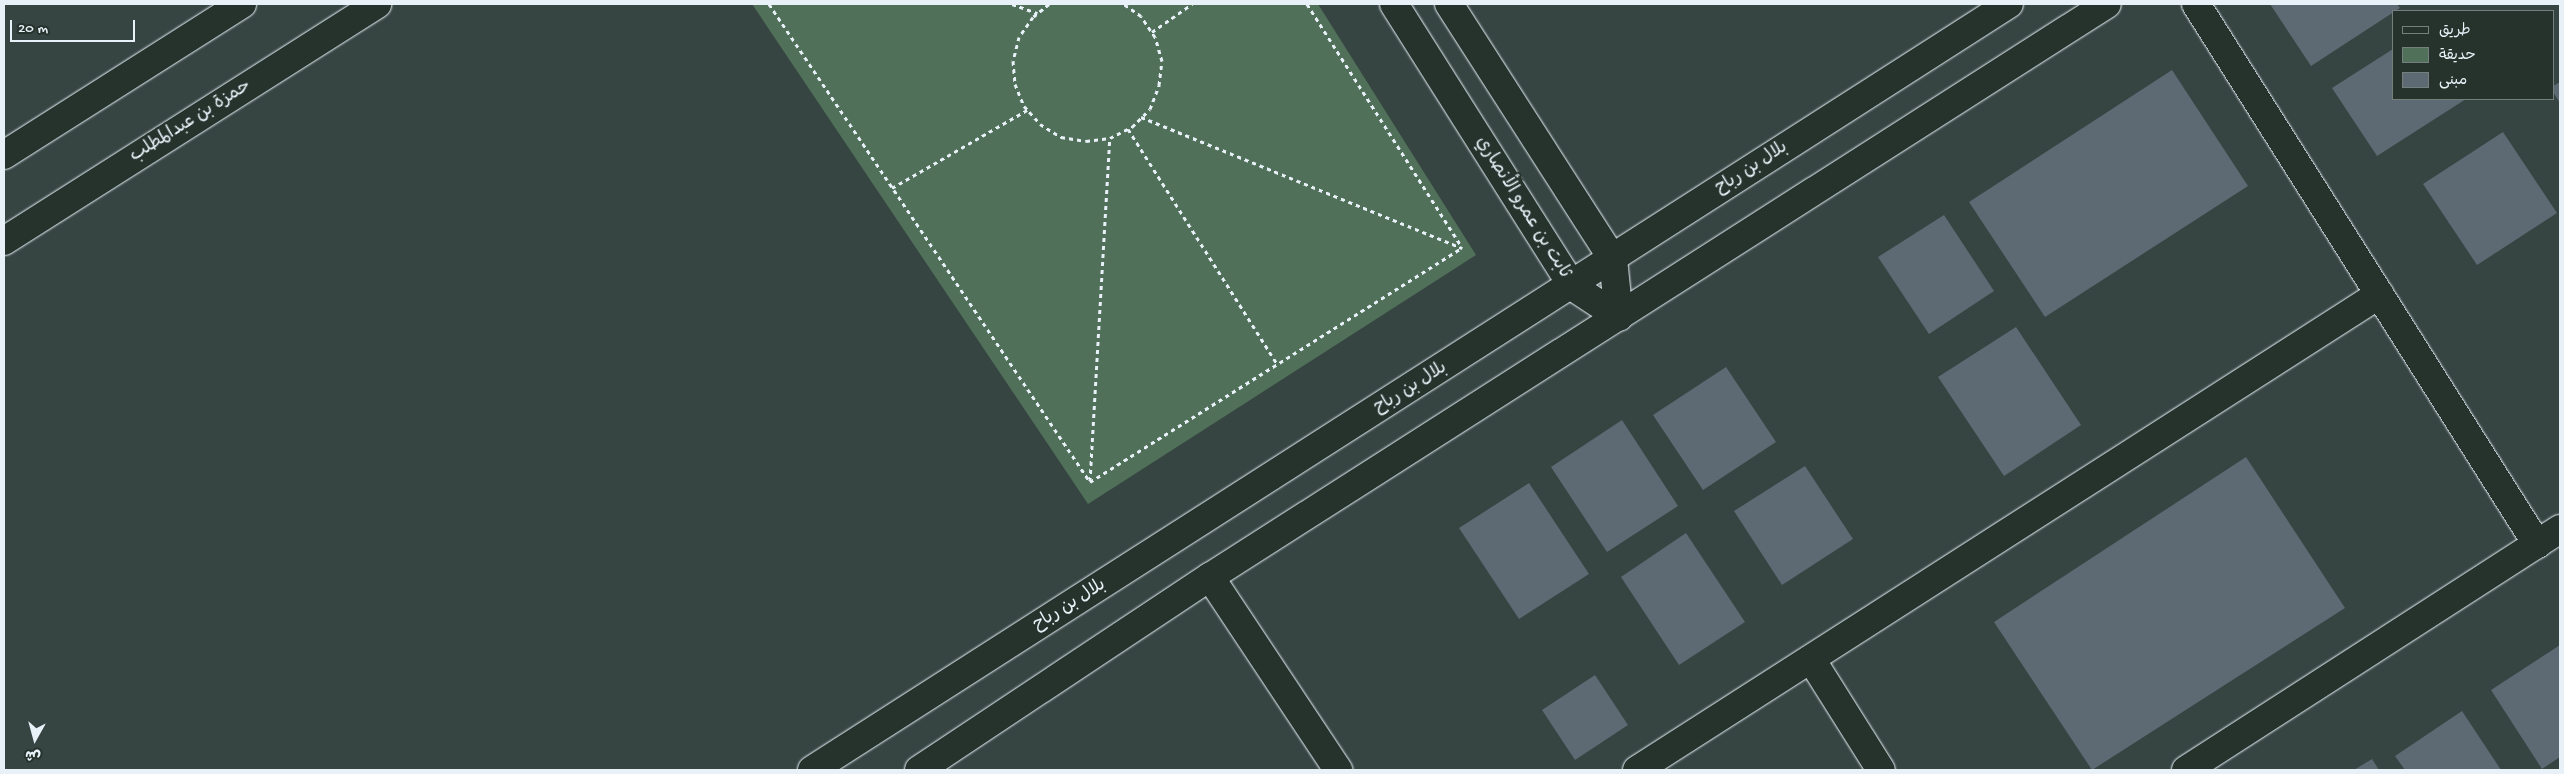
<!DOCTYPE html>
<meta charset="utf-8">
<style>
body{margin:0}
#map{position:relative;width:2564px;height:774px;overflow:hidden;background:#364442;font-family:"Gochi Hand","Playpen Sans Arabic",sans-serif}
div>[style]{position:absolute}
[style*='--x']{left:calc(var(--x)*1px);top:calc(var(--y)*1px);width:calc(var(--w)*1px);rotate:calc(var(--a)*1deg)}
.green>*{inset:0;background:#507059}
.building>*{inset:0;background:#5d6a74}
.path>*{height:3px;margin-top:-1.5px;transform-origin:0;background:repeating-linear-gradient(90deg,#e8f1f8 0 4px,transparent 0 8px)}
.roads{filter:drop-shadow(0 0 1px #e8f1f8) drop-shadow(0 0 1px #e8f1f8)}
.minor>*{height:28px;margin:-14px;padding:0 14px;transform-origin:14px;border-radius:14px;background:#26332d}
.tertiary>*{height:28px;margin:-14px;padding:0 14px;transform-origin:14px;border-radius:14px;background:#26332d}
span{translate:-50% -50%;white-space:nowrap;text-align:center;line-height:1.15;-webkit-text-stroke:4.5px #26332d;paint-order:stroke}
.street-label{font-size:18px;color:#e8f1f8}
.frame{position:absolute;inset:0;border:5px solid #e8f1f8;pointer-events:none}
.legend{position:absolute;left:2392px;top:10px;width:162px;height:90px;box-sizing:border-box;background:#26332d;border:1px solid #747f7e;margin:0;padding:6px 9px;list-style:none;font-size:15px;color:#e8f1f8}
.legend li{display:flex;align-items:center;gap:10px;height:25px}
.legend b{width:25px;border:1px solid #747f7e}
.north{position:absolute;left:10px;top:714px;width:50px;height:50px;-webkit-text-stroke:4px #26332d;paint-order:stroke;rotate:187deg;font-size:14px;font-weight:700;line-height:20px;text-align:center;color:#e8f1f8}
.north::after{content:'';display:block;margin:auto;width:18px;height:22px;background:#e8f1f8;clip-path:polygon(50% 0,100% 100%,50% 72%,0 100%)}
.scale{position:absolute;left:10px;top:20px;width:125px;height:22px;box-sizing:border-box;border:2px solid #e8f1f8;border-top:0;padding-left:6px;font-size:15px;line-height:18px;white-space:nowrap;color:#e8f1f8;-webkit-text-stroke:4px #26332d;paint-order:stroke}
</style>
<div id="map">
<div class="green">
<div style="clip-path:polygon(752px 4px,1318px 4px,1476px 255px,1088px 504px)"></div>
</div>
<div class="building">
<div style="clip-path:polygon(2270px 4px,2397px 4px,2400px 8px,2311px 66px)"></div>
<div style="clip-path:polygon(2393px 49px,2393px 99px,2466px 99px,2377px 156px,2332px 88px)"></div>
<div style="clip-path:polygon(2172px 70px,2248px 186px,2045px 317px,1969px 202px)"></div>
<div style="clip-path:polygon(2560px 82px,2560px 103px,2553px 92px,2553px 86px)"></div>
<div style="clip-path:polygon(2503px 132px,2557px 213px,2477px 265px,2423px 184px)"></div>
<div style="clip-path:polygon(1944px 215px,1994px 291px,1929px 334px,1878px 257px)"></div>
<div style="clip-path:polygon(2016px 327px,2081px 425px,2004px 476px,1938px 377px)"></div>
<div style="clip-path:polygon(1726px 367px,1776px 442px,1703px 490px,1653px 415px)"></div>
<div style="clip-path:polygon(1622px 420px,1678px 506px,1607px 552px,1551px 467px)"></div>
<div style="clip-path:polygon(2246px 457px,2345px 608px,2092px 770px,1994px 622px)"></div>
<div style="clip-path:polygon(1805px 466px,1853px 539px,1782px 585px,1734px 511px)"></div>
<div style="clip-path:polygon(1529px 483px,1589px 574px,1519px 619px,1459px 528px)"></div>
<div style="clip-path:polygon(1686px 533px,1745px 622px,1679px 665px,1621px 577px)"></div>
<div style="clip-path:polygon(2560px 645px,2560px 757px,2542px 769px,2491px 690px)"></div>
<div style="clip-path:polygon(1595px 675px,1628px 725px,1575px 760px,1542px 710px)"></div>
<div style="clip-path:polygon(2462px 711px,2501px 770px,2405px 770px,2395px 756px)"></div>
<div style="clip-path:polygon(2372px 759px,2379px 770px,2354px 770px)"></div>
</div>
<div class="path">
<div style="--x:769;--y:4;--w:576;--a:56.12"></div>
<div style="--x:1090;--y:482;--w:439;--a:-32.2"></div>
<div style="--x:1012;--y:4;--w:27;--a:20"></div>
<div style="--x:1049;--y:4;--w:21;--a:141"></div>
<div style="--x:1033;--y:17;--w:24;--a:125"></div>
<div style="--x:1019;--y:37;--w:25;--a:104"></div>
<div style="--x:1013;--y:61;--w:23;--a:85"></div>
<div style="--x:1015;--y:84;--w:24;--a:68"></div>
<div style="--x:1024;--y:106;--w:24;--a:48"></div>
<div style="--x:1040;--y:124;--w:25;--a:32"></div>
<div style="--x:1061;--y:137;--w:25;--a:9"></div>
<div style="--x:1086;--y:141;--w:24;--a:-7"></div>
<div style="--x:1110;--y:138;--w:25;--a:-27"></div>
<div style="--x:1132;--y:127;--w:25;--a:-45"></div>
<div style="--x:1150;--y:109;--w:26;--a:-69"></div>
<div style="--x:1159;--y:85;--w:24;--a:-83"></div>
<div style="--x:1162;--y:61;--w:25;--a:-106"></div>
<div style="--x:1155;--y:37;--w:25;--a:-124"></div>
<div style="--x:1141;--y:16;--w:21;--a:-145"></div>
<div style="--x:1307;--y:4;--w:288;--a:57.5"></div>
<div style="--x:1152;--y:32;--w:49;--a:-35"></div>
<div style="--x:1141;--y:117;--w:347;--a:22.2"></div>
<div style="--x:1128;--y:129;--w:278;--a:57.6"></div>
<div style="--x:892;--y:188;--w:156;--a:-30"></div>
<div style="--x:1090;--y:481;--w:344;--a:-86.7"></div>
</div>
<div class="roads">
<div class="minor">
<div style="--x:2196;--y:4;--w:639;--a:57.73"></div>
<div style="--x:1210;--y:577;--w:232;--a:56.4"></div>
<div style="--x:1811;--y:659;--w:131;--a:57.8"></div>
<div style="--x:1637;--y:770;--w:882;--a:-32.65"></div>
<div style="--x:2186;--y:770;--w:445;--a:-32.8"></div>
</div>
<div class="tertiary">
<div style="--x:1394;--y:4;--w:333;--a:57.7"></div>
<div style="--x:1572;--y:286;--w:56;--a:33.4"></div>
<div style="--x:1449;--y:4;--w:303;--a:57.3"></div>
<div style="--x:1613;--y:259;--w:58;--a:84.1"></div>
<div style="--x:4;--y:155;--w:282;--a:-32.4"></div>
<div style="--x:4;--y:241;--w:442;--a:-32.4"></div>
<div style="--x:812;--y:770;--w:1421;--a:-32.62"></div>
<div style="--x:919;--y:770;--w:349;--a:-33.6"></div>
<div style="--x:1210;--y:577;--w:1064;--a:-32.57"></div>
</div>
</div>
<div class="street-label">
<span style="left:191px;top:122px;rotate:-32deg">حمزة بن عبدالمطلب</span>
<span style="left:1752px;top:169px;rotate:-33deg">بلال بن رباح</span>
<span style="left:1522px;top:208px;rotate:58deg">ثابت بن عمرو الأنصاري</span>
<span style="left:1411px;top:389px;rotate:-32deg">بلال بن رباح</span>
<span style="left:1070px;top:606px;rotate:-32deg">بلال بن رباح</span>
</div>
<div class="frame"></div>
<ul class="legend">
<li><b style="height:6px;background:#26332d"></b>طريق</li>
<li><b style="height:14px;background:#507059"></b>حديقة</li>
<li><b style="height:14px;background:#5d6a74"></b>مبنى</li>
</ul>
<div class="north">ش</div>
<div class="scale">20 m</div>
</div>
